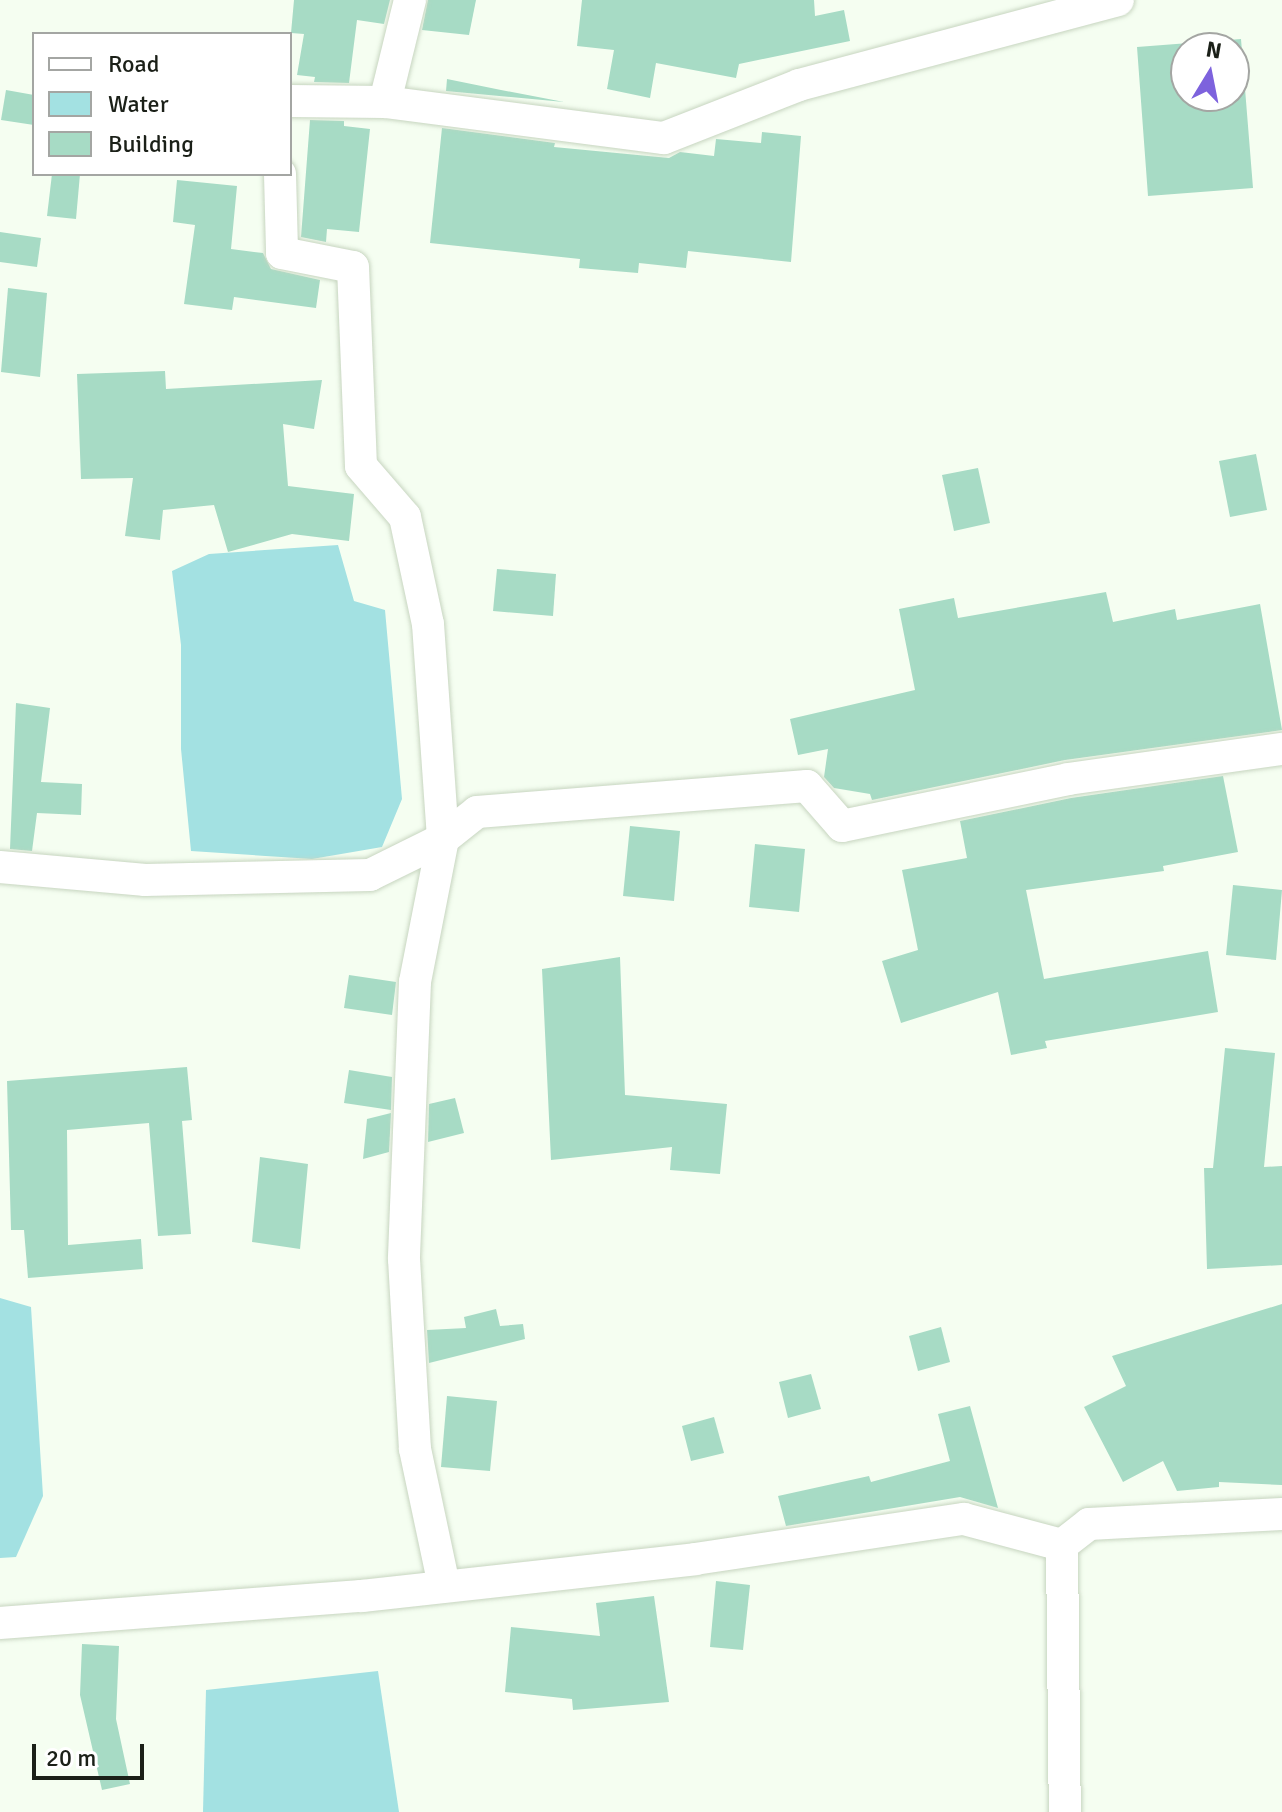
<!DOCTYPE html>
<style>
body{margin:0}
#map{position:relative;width:1282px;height:1812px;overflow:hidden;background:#f5fef1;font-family:Signika,sans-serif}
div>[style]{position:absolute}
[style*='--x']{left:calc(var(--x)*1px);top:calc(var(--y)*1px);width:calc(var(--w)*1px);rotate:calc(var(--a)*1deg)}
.water>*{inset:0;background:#a3e1e2}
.building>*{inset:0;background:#a7dbc5}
.roads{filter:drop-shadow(0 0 2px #c7d5c0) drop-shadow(0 0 2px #c7d5c0)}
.minor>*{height:32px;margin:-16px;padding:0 16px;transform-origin:16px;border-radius:16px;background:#fff}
span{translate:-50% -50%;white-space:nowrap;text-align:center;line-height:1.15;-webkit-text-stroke:6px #fff;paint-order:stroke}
.legend{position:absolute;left:32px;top:32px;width:260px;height:144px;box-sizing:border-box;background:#fff;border:2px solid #a4a6a3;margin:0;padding:10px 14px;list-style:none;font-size:24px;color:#1b2018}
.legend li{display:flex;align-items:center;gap:16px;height:40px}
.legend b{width:40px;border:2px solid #a4a6a3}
.north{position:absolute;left:1170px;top:32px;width:80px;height:80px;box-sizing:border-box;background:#fff;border:2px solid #a4a6a3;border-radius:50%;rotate:10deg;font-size:22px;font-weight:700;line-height:32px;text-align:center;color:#1b2018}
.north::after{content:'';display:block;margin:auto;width:28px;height:36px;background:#7d62dd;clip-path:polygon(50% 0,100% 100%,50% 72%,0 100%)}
.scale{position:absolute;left:32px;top:1744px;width:112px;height:36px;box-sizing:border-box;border:4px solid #1b2018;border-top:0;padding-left:10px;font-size:24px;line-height:28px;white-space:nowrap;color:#1b2018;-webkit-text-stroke:6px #fff;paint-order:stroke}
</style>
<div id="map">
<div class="water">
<div style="clip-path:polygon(338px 545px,354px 601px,385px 610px,402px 799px,382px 847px,312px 859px,191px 851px,181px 749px,181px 645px,172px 571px,209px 554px)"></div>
<div style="clip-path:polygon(0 1298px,31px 1307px,43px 1496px,16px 1557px,0 1558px)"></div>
<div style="clip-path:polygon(378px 1671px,399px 1812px,203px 1812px,206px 1690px)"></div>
</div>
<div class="building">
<div style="clip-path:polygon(294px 0,390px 0,384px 24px,357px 20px,349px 83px,314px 82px,315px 77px,297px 75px,304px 34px,291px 33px)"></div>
<div style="clip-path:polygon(428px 0,476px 0,469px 35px,422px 30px)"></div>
<div style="clip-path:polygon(582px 0,814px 0,815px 16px,844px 10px,850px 41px,739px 64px,736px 78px,656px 63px,650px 98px,607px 89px,614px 50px,577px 46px)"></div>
<div style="clip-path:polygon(evenodd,1241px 39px,1253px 188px,1148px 196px,1137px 47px,1241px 39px,1186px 48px,1234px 48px,1234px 96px,1186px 96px,1186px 48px)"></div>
<div style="clip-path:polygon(447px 79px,501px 90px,564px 102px,446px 91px)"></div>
<div style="clip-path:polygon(6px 90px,34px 95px,34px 125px,1px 120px)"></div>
<div style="clip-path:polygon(310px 120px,344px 121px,344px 126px,370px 129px,359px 232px,327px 229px,326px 242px,301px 237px)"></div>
<div style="clip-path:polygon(442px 128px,555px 143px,554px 147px,669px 158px,680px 152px,714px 156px,716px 139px,761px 143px,762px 132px,801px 136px,791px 262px,688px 251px,686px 268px,639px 263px,638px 273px,579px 268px,580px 259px,430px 243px)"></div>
<div style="clip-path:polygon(52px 174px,80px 174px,76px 219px,47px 216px)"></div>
<div style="clip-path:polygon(177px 180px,237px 186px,231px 249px,263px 253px,271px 269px,320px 280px,316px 308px,234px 297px,232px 310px,184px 304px,195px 225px,173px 222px)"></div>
<div style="clip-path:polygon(0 232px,41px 238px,37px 267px,0 262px)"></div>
<div style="clip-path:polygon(8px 288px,47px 293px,40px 377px,1px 372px)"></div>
<div style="clip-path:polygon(165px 371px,166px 389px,322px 380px,314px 429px,283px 424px,288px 486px,354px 494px,349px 541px,292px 534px,228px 552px,214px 505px,163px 510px,160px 540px,125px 536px,133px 478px,81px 479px,77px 374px)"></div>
<div style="clip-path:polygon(1256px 454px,1267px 510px,1230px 517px,1219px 461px)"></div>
<div style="clip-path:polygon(978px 468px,990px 523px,954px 531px,942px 475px)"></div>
<div style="clip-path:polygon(497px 569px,556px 574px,553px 616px,493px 611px)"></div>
<div style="clip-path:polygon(1106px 592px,1113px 622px,1175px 609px,1177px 620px,1260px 604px,1282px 730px,1065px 760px,872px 800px,870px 794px,834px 788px,824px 777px,828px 749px,798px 755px,790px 719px,915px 690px,899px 609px,954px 598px,958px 618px)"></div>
<div style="clip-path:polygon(16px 703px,50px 708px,41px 782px,82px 784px,81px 815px,37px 813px,32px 851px,10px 849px)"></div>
<div style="clip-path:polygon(1223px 776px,1238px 852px,1163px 866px,1164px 871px,1026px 890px,1044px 979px,1208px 951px,1218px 1012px,1045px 1041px,1047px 1048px,1011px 1055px,998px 992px,901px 1023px,882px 961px,918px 950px,902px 870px,967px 858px,960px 821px,1071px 798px)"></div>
<div style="clip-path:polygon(630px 826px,680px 831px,674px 901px,623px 896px)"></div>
<div style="clip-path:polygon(755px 844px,805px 849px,799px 912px,749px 907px)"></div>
<div style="clip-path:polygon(1233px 885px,1282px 890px,1276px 960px,1226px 955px)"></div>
<div style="clip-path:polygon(620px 957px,625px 1095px,727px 1104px,720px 1174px,670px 1170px,672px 1147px,551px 1160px,542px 969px)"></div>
<div style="clip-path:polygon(349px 975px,396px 982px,392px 1015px,344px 1008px)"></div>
<div style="clip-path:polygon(1225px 1048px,1275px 1053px,1264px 1167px,1282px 1166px,1282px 1265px,1207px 1269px,1204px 1168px,1213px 1168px)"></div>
<div style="clip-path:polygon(187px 1067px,192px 1120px,182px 1121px,191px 1234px,158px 1236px,149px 1123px,67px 1130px,68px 1245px,141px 1239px,143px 1269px,28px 1278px,24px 1230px,11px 1230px,7px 1081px)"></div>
<div style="clip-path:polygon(349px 1070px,392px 1077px,391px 1110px,344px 1103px)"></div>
<div style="clip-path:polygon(455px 1098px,464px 1133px,428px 1142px,429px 1104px)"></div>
<div style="clip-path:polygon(391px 1113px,389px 1152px,363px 1159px,367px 1119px)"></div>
<div style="clip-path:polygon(260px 1157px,308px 1164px,300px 1249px,252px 1242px)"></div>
<div style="clip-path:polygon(1282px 1304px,1282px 1485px,1219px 1482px,1219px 1487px,1177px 1491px,1163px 1461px,1123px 1482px,1084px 1407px,1126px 1386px,1112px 1356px)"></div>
<div style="clip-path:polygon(496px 1309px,500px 1326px,523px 1324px,525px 1339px,429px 1363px,427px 1330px,466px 1328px,464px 1317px)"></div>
<div style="clip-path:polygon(941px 1327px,950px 1362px,918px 1371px,909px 1336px)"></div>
<div style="clip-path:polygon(811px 1374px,821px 1409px,788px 1418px,779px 1382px)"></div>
<div style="clip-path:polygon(447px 1396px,497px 1401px,490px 1471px,441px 1467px)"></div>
<div style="clip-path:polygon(970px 1406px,998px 1508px,960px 1497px,786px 1526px,778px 1496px,869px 1476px,871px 1482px,950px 1461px,938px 1414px)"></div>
<div style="clip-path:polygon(714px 1417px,724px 1453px,691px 1461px,682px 1426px)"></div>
<div style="clip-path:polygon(716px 1581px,750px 1585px,743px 1650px,710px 1647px)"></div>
<div style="clip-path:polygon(654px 1596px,669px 1702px,573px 1710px,572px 1699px,505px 1692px,511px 1627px,600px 1636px,596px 1603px)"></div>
<div style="clip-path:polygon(82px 1644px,119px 1646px,116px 1719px,130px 1784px,102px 1790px,80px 1695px)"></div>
</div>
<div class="roads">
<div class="minor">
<div style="--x:410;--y:0;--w:105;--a:103.8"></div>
<div style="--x:385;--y:102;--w:281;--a:7.4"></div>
<div style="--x:664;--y:138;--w:145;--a:-21.4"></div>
<div style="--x:799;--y:85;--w:330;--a:-14.9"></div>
<div style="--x:290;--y:101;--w:95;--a:0.6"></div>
<div style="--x:280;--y:174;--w:79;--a:88.5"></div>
<div style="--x:282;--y:253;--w:72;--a:11.2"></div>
<div style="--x:353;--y:267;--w:199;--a:87.7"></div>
<div style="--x:361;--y:466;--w:67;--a:49.2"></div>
<div style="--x:405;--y:517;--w:109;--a:77.9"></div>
<div style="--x:428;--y:624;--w:216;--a:86"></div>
<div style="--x:443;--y:839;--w:146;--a:101.1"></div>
<div style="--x:415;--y:982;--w:277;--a:92.3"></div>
<div style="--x:404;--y:1259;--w:190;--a:86.7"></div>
<div style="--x:415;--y:1449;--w:140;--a:78"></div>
<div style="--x:0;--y:867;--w:146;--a:5.1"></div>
<div style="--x:145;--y:880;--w:225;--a:-1.3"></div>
<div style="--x:370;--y:875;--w:81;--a:-26.3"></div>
<div style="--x:443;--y:839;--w:43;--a:-38.5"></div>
<div style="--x:477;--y:812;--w:331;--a:-4.5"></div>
<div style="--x:807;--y:786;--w:53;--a:48.8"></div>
<div style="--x:842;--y:826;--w:231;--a:-11.7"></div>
<div style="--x:1068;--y:779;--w:216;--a:-8"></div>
<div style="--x:1062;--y:1545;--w:267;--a:89.4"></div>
<div style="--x:0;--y:1623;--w:363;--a:-4.3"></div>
<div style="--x:362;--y:1596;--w:335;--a:-6.3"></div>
<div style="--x:695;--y:1559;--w:272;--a:-8.5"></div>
<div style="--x:964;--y:1519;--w:101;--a:14.9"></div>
<div style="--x:1062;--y:1545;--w:34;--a:-38"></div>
<div style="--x:1089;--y:1524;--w:193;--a:-3"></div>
</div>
</div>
<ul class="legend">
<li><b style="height:10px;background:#fff"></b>Road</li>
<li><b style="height:22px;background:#a3e1e2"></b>Water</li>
<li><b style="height:22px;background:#a7dbc5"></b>Building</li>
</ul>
<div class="north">N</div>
<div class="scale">20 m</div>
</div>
